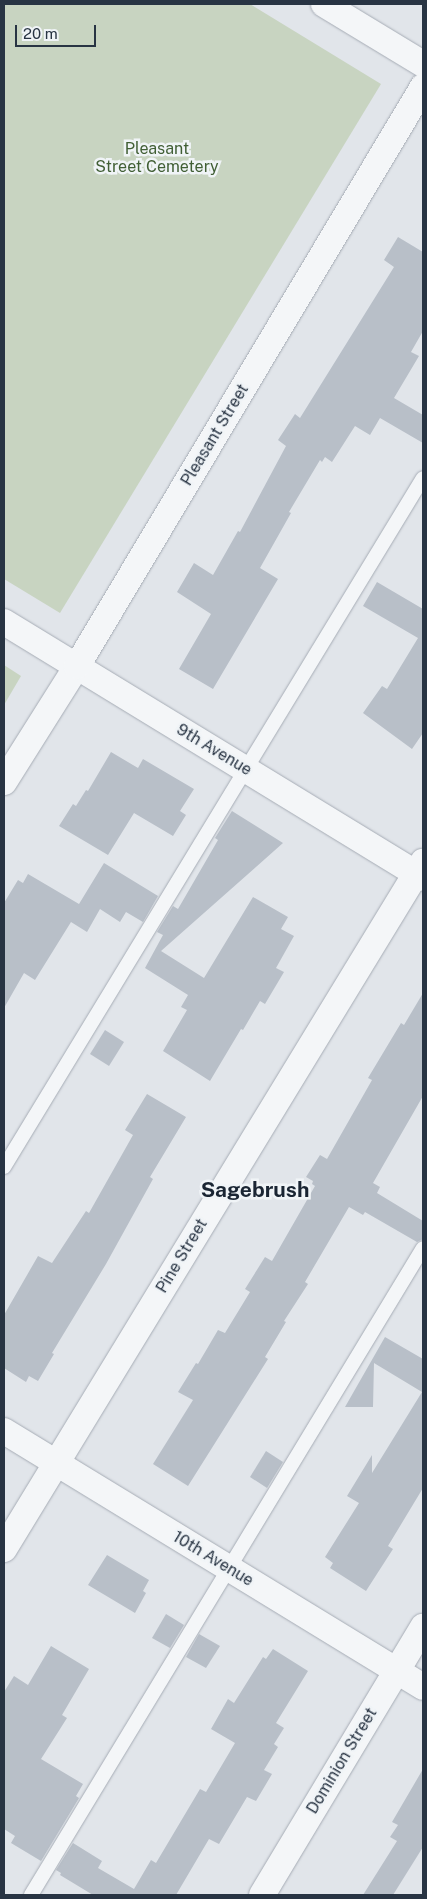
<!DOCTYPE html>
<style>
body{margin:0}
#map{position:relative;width:427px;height:1899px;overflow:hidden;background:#e1e5ea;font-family:"Public Sans",sans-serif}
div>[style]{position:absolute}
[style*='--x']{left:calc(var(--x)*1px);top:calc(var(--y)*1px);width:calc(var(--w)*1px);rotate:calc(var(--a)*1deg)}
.green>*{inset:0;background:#c8d4c1}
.building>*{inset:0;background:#b8bfc8}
.roads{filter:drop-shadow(0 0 1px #a6acb5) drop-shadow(0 0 1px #a6acb5)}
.lane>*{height:14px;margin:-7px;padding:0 7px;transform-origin:7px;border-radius:7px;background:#f4f6f8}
.street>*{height:26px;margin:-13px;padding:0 13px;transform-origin:13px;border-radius:13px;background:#f4f6f8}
span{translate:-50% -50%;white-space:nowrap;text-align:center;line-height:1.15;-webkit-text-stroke:5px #f0f4f7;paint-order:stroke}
.park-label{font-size:16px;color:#415f35}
.street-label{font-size:16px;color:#283443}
.district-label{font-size:21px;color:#1a2533;font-weight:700}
.frame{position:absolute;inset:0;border:5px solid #283443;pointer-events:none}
.scale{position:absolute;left:15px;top:25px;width:81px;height:22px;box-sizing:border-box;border:2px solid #283443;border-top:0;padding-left:6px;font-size:15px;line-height:18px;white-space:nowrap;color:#283443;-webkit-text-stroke:4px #f0f4f7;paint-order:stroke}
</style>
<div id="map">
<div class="green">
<div style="clip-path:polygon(4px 4px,250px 4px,381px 84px,60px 613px,4px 579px)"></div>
<div style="clip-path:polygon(4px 665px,21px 676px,4px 705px)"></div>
</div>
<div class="building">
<div style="clip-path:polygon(398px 237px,423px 252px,423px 331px,411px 352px,419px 356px,394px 398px,423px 415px,423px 443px,380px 418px,370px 435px,355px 426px,332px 462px,325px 457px,322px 462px,320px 460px,289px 512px,291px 513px,260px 568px,278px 579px,213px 689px,179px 669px,211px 614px,177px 592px,194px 563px,213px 575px,238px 531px,240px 532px,286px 446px,278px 440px,295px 414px,300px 418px,394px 267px,384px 260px)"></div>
<div style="clip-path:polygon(377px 582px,423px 609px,423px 733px,412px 749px,363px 713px,382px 686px,387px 689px,418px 638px,363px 606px)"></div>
<div style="clip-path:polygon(111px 752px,138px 768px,143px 759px,194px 789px,180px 811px,186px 815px,173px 836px,134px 813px,108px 855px,59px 826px,73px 804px,76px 806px,86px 790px,88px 791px)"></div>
<div style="clip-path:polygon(232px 811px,283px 843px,161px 951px,204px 978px,253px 897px,288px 917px,281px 929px,294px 936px,276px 968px,284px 972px,265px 1004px,260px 1001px,243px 1030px,241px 1029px,210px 1081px,163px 1051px,187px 1010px,181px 1007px,188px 995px,145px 968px,163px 935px,157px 932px,173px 906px,178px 909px,218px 840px,215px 838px)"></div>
<div style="clip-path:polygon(104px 863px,158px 896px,143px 922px,126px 912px,120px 922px,100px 909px,87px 932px,71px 922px,35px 980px,24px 973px,4px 1008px,4px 903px,18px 880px,23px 883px,28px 874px,79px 904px)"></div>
<div style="clip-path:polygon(423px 993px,423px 1096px,373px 1183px,380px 1187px,377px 1193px,423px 1221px,423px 1239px,417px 1242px,365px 1212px,363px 1215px,349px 1207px,305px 1282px,308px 1284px,284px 1321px,286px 1322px,265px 1357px,268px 1359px,188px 1486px,153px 1464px,193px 1400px,178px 1392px,196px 1363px,198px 1364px,218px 1330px,225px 1333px,250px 1292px,245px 1289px,265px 1257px,272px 1261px,315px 1186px,312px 1184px,313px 1181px,306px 1177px,320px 1155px,327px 1159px,372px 1080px,368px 1078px,401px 1023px,404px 1025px)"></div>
<div style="clip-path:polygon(105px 1030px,124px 1042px,109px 1066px,90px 1054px)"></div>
<div style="clip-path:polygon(147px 1094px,186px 1117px,150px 1177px,153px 1179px,106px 1264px,52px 1353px,54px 1354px,38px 1381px,29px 1376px,26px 1382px,4px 1368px,4px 1315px,38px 1256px,52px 1263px,86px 1211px,89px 1213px,133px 1135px,125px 1130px)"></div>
<div style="clip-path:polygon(385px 1337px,423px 1359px,423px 1488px,388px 1546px,393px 1549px,366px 1591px,330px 1568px,333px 1563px,325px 1557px,359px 1503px,347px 1496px,372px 1455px,372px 1473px,422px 1392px,374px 1363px,373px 1407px,345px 1407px)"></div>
<div style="clip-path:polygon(266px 1451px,283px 1462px,267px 1488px,250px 1477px)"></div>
<div style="clip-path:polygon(107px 1555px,149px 1580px,143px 1591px,146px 1593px,135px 1613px,88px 1585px)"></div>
<div style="clip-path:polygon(166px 1614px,184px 1625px,170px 1648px,152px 1638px)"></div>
<div style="clip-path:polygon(199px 1634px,220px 1646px,206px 1668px,186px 1657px)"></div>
<div style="clip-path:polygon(51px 1646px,89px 1669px,62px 1715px,67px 1718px,41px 1759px,83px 1784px,76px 1796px,79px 1798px,41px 1861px,11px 1843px,15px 1836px,4px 1829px,4px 1692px,14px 1676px,28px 1685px)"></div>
<div style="clip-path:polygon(273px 1649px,308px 1671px,276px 1723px,284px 1728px,274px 1744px,278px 1747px,264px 1770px,272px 1774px,256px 1801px,247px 1797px,219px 1844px,209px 1839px,176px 1895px,93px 1895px,60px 1875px,61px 1873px,56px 1870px,73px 1843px,102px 1861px,98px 1868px,134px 1889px,151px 1860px,156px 1863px,200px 1789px,206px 1792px,235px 1743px,211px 1729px,228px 1699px,234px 1703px,263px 1657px,266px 1659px)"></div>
<div style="clip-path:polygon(423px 1769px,423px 1847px,393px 1895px,363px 1895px,397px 1841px,390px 1837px,398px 1825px,392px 1822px)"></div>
</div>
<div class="roads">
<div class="lane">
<div style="--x:4;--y:1167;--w:806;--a:-58.7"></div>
<div style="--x:31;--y:1895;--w:756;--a:-58.79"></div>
</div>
<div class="street">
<div style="--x:324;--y:4;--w:116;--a:31.2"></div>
<div style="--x:4;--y:622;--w:491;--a:31.4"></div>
<div style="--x:4;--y:782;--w:137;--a:-57.8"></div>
<div style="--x:77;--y:666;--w:675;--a:-59.14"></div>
<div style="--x:4;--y:1431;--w:491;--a:31.4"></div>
<div style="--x:4;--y:1549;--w:805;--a:-58.62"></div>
<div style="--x:262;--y:1895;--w:313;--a:-59"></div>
</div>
</div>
<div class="park-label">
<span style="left:157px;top:158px">Pleasant<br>Street Cemetery</span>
</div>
<div class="street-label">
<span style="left:215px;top:435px;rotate:-59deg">Pleasant Street</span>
<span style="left:214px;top:750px;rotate:31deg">9th Avenue</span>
<span style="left:182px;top:1256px;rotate:-59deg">Pine Street</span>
<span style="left:213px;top:1559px;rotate:31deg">10th Avenue</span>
<span style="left:342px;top:1761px;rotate:-59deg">Dominion Street</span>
</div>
<div class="district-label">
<span style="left:255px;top:1190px">Sagebrush</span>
</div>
<div class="frame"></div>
<div class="scale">20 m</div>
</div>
